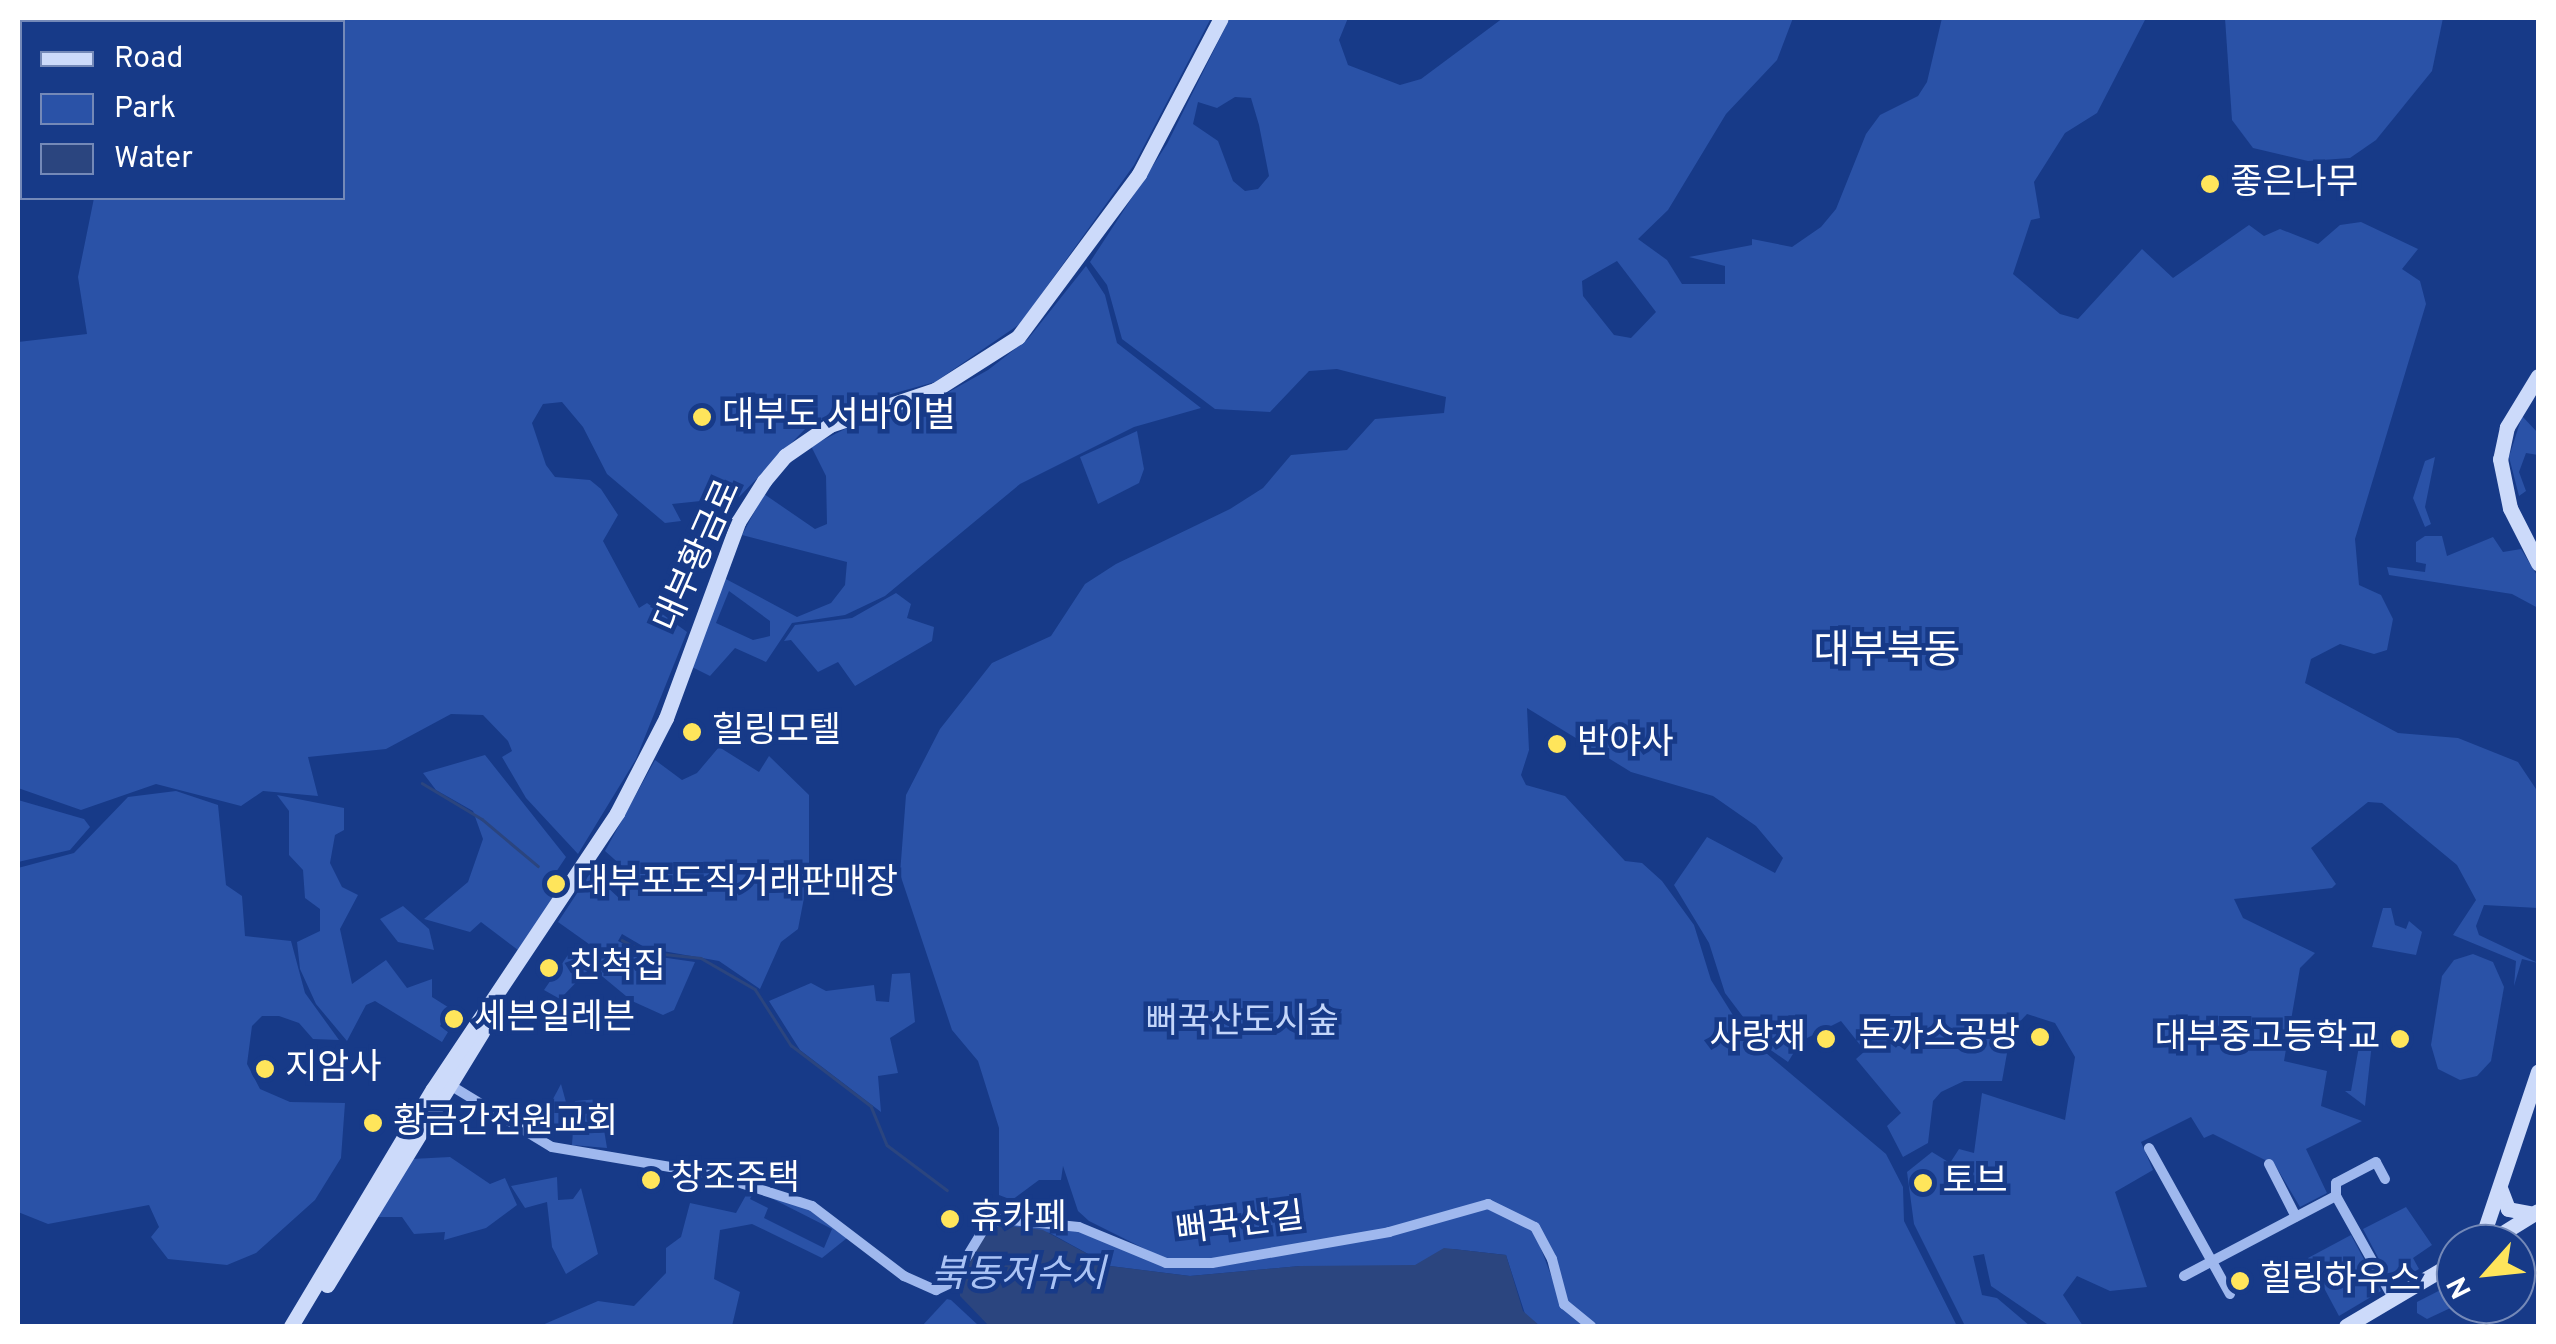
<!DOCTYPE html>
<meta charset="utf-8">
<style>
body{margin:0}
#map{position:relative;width:2556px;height:1344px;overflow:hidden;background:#173a88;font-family:Overpass,"Noto Sans KR",sans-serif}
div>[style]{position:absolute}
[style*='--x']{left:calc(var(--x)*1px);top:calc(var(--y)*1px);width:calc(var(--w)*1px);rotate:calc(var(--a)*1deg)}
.green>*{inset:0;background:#2a52a7}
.water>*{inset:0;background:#2b457f}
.stream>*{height:2.5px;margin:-1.25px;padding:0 1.25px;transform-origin:1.25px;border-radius:1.25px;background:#2b457f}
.street>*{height:10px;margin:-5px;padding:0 5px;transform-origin:5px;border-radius:5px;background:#9fb8ee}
.secondary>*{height:15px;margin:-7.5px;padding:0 7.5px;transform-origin:7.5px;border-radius:7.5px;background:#ccdafa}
.dots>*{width:28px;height:28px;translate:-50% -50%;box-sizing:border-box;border:5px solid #173a88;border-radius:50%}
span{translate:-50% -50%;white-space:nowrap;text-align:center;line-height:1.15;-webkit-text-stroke:9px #173a88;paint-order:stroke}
.poi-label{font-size:35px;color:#fff}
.left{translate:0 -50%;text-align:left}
.right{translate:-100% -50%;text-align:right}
.street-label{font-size:35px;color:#fff}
.park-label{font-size:35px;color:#c4d6fa}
.water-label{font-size:38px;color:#aac3f5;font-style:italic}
.quarter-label{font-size:40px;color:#fff}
.frame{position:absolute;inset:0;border:20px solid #fff;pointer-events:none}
.legend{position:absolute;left:20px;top:20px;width:325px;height:180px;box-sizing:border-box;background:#173a88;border:2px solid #7489b8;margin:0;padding:12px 18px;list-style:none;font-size:30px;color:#fff}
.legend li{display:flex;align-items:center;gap:20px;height:50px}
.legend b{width:50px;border:2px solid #7489b8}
.north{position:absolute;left:2436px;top:1224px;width:100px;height:100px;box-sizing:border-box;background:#173a88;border:2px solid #7489b8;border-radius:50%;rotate:243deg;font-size:28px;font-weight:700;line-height:40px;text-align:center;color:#fff}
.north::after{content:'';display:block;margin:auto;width:35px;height:45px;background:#ffe55b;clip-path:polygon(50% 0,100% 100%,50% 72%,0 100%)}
</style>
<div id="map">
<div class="green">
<div style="clip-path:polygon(56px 18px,1211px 18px,1134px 165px,1020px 324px,935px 382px,851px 405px,807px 427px,739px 497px,672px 504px,681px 521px,665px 523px,607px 474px,583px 427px,562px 402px,543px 404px,532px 423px,546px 465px,555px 477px,590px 480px,601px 489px,618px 515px,603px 541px,639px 608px,647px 603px,687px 632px,636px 759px,578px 854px,526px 798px,502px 757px,512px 751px,508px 741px,483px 715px,451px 714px,386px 749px,308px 757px,318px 796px,263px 791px,241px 806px,156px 784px,81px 810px,18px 788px,18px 342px,87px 334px,78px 277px,94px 198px,342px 198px,342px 22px,53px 22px)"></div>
<div style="clip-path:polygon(evenodd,1230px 18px,1348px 18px,1339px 40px,1348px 65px,1400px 85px,1421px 79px,1503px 18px,1793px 18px,1777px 60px,1726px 114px,1668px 210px,1638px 239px,1667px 260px,1682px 284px,1725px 284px,1725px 266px,1689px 257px,1752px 245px,1752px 239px,1792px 247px,1821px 227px,1836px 209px,1866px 134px,1880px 115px,1918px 96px,1927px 82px,1942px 18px,2146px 18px,2097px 113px,2065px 133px,2034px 182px,2040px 218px,2031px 220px,2013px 274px,2060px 314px,2078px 319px,2142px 249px,2173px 278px,2249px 225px,2264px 236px,2280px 229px,2318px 244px,2340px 225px,2361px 222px,2418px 249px,2402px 269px,2420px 281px,2426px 304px,2355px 539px,2359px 585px,2381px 595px,2393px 619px,2387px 650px,2374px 654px,2340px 644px,2311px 659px,2305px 683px,2398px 733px,2458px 738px,2518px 762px,2538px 792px,2538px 908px,2484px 905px,2476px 926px,2479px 935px,2538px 963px,2522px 959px,2514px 986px,2516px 961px,2453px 935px,2476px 900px,2457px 865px,2382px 803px,2368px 802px,2311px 848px,2336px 884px,2332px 888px,2234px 899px,2243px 918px,2315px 953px,2300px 968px,2284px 1061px,2327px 1071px,2321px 1106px,2362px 1121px,2306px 1149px,2327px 1193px,2300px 1207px,2275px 1165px,2213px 1134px,2204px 1138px,2191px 1117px,2141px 1142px,2153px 1170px,2115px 1192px,2147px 1287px,2110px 1291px,2077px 1276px,2063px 1295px,2083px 1326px,2050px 1326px,1991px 1286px,1984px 1254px,1973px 1256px,1982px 1295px,1997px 1298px,2030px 1326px,1965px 1326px,1914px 1224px,1907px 1172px,1932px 1152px,1950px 1163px,1959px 1149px,1974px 1153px,1982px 1093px,2065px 1120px,2075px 1057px,2055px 1023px,2027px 1014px,2011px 1031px,2002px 1081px,1964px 1081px,1941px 1092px,1933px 1101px,1928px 1143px,1903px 1157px,1887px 1126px,1901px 1113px,1856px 1059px,1865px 1051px,1841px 1021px,1801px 1041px,1788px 1062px,1765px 1046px,1725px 993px,1709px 943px,1674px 885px,1707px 837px,1775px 873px,1783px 858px,1756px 826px,1713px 796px,1631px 772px,1527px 708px,1529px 750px,1521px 775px,1526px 785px,1565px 796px,1625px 861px,1642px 863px,1662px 881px,1694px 925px,1711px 980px,1746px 1036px,1886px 1154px,1903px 1187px,1904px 1221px,1957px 1326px,1596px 1326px,1566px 1303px,1536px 1224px,1488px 1200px,1388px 1229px,1209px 1259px,1167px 1260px,1089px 1221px,1078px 1211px,1063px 1166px,1061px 1180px,1039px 1180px,1012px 1200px,999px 1195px,999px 1128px,978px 1061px,952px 1030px,900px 874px,906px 795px,940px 729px,992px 663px,1051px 636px,1085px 584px,1116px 564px,1230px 509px,1263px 488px,1291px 455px,1347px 450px,1375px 419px,1444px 413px,1446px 397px,1337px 369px,1309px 371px,1270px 412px,1215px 409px,1122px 339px,1107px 285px,1090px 262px,1167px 144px,1230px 18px,1235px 97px,1251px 98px,1259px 125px,1269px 176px,1258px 189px,1245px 191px,1233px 181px,1218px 141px,1193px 124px,1198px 102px,1217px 108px,1235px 97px,1230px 18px,1617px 261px,1656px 312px,1631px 338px,1614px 335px,1583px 296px,1582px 281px,1617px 261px)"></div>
<div style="clip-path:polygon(2225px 18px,2443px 18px,2432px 71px,2376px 140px,2350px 158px,2308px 161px,2253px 148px,2232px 120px)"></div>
<div style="clip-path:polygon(evenodd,1086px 266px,1105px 295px,1117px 343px,1201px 408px,1134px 427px,1020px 484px,885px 596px,845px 615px,792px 623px,766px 662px,735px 648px,710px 676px,692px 667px,724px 578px,797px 617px,831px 603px,845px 585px,847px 562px,742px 535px,764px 494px,815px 529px,827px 524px,826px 476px,811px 446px,859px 422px,938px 398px,988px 370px,1028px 339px,1086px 266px,729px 591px,770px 621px,770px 636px,753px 640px,716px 623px,729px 591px)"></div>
<div style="clip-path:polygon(2522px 416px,2538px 433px,2538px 455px,2526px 453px,2519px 472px,2526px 491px,2519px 496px,2509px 457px)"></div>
<div style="clip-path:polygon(1137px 431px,1144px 469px,1139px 483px,1098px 504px,1080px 457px)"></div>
<div style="clip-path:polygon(2435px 457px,2425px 507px,2431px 524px,2425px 527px,2413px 498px,2425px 461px)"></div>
<div style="clip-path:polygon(2425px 536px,2442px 536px,2447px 556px,2493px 537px,2503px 552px,2521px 549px,2538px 577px,2538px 608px,2512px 594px,2389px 575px,2387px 567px,2425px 572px,2426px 564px,2416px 562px,2416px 542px)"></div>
<div style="clip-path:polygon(896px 593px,911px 604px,907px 618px,934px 627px,932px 641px,855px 686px,838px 662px,818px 672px,791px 640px,784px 641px,795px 625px,852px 618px)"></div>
<div style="clip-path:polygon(719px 747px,759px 772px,769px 756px,809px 795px,809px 872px,798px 929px,781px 942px,760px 989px,719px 961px,646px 948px,622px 934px,618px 941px,646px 955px,695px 962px,674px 1010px,663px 1015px,632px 1001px,591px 967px,560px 999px,544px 990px,568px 955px,584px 966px,596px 949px,558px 922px,591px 872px,620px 899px,632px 875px,605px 851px,655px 760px,682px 780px,697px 773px)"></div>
<div style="clip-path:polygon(485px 755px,566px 857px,546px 887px,556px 894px,518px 950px,481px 922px,470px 932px,424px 919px,468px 882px,483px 839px,473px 811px,436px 790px,423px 773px)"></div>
<div style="clip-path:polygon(176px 791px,218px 805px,226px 885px,242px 896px,245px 936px,291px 941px,305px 993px,339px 1040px,313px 1039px,299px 1023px,279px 1016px,262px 1016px,252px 1026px,247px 1064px,260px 1089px,290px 1102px,345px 1103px,341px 1158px,315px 1200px,256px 1253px,227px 1265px,168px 1259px,151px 1237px,159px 1227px,149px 1205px,48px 1224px,18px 1212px,18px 868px,74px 853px,128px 797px)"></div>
<div style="clip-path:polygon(277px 795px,344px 808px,344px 830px,335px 835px,330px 863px,342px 887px,358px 895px,340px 929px,352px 984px,386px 960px,407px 988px,432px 979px,432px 997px,451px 1009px,440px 1026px,448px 1032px,442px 1042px,375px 1001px,366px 1005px,347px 1041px,316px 1004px,300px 969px,297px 942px,320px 931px,320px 909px,305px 898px,303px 870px,289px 855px,289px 811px)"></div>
<div style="clip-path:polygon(18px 800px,84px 819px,90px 827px,70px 850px,18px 862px)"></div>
<div style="clip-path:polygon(403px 906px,429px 929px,434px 950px,398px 942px,380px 919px)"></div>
<div style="clip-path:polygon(2383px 908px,2391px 908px,2395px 925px,2406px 929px,2409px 921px,2422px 932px,2416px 955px,2372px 947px)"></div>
<div style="clip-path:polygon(2473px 954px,2493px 962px,2504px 987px,2491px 1061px,2477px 1076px,2460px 1080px,2438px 1069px,2431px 1045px,2442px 976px,2454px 960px)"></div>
<div style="clip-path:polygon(910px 973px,915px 1022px,890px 1038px,898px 1073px,878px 1076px,881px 1112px,800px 1050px,769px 1001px,811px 983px,826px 991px,874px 985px,876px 1001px,889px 1002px,892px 974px)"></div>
<div style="clip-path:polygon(2363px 1024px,2370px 1024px,2372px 1043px,2365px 1106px,2345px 1091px,2351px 1091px)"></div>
<div style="clip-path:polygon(561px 1084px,572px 1124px,550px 1137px,538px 1127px)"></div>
<div style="clip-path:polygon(599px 1099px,607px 1148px,572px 1145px,575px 1101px)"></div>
<div style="clip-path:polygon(450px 1157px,490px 1184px,505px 1178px,517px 1205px,486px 1228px,444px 1240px,445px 1232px,414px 1234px,402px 1217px,378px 1217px,412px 1159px)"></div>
<div style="clip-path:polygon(557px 1177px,558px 1200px,573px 1199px,581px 1188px,598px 1254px,566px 1274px,552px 1247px,547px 1202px,525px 1208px,511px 1186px)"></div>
<div style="clip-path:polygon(evenodd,750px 1188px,805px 1207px,847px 1238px,822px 1258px,752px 1224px,720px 1230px,714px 1279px,740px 1292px,732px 1326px,540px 1326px,598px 1301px,634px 1306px,666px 1273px,666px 1248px,681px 1237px,690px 1203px,736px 1213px,750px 1188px,755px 1190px,832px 1229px,824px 1248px,764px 1218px,768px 1208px,750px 1199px,755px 1190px)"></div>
<div style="clip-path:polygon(1480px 1207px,1505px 1212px,1535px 1233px,1557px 1291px,1588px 1326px,1540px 1326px,1526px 1317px,1506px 1255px,1453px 1249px,1415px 1266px,1300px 1266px,1190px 1276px,1110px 1266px,1050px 1233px,1001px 1225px,1014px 1221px,1093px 1234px,1165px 1265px,1236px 1260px)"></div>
<div style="clip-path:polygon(2406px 1207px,2432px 1245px,2413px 1258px,2419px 1269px,2392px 1284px,2363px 1229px)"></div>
<div style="clip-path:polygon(2351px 1235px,2381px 1291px,2339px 1316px,2308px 1258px)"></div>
<div style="clip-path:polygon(2456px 1282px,2459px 1304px,2427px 1319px,2417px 1313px,2417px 1302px)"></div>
<div style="clip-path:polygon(947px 1299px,951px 1300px,979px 1326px,922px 1326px)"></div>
</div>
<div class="water">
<div style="clip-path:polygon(1001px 1225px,1043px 1230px,1110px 1266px,1190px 1276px,1300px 1266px,1415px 1265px,1444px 1248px,1506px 1255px,1523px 1311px,1540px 1326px,989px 1326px,960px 1296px,959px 1281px,979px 1241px)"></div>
</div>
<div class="stream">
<div style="--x:422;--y:783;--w:70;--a:31"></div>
<div style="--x:482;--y:819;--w:73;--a:40"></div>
<div style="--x:622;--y:940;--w:26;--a:28"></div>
<div style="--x:645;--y:952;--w:56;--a:6.1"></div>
<div style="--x:701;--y:958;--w:62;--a:29.9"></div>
<div style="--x:755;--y:989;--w:67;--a:57.3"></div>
<div style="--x:791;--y:1045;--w:101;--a:37.3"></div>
<div style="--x:871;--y:1106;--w:42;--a:67.7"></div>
<div style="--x:887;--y:1145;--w:75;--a:36.9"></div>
</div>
<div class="street">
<div style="--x:445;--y:1082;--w:125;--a:31.3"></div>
<div style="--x:552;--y:1147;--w:162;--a:9.6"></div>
<div style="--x:712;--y:1174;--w:105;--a:17.7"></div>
<div style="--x:812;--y:1206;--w:116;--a:37.3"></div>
<div style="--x:904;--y:1276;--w:35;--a:24"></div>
<div style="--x:936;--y:1290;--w:17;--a:-25"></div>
<div style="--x:951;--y:1283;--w:66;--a:-58.7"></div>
<div style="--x:985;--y:1227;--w:19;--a:-25"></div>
<div style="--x:1002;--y:1219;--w:77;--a:5.9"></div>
<div style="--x:1079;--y:1227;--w:94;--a:22.5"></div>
<div style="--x:1166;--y:1263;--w:46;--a:0"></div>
<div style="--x:1212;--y:1263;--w:180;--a:-9.9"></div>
<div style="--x:1389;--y:1232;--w:103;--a:-15.8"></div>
<div style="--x:1488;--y:1204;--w:52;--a:26.1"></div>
<div style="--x:1535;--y:1227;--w:36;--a:62"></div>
<div style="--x:1552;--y:1259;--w:47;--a:75.1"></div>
<div style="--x:1564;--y:1304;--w:35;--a:39"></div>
<div style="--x:2149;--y:1148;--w:167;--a:61"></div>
<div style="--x:2269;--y:1164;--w:59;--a:63"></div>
<div style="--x:2385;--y:1179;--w:19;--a:-118"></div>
<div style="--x:2376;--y:1162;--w:45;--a:152.3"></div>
<div style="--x:2336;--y:1183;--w:13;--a:90"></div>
<div style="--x:2336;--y:1196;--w:117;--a:60.8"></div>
<div style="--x:2184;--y:1276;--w:172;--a:-27.8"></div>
</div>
<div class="secondary">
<div style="--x:2538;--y:376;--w:60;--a:121.3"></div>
<div style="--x:2507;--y:427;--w:33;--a:102"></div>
<div style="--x:2500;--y:459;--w:50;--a:78.5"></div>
<div style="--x:2510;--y:508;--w:62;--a:63"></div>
<div style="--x:2500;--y:1188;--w:22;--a:69"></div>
<div style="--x:2508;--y:1209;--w:26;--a:11"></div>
<div style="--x:2480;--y:1244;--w:182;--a:-71.4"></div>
<div style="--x:2485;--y:1244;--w:62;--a:-31.9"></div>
<div style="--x:327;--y:1285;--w:297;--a:-58.5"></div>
<div style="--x:291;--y:1326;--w:276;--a:-59.1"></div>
<div style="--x:433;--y:1089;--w:332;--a:-56.3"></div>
<div style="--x:617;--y:813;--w:107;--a:-62.7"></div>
<div style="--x:666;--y:718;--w:209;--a:-69.8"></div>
<div style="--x:738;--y:522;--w:49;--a:-57.6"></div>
<div style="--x:764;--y:481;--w:33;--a:-50"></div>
<div style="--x:785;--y:456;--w:55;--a:-34.6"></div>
<div style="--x:830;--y:425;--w:111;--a:-18.4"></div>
<div style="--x:935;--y:390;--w:98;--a:-32.6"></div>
<div style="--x:1018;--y:337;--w:203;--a:-53.4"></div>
<div style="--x:1139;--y:174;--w:176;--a:-62.3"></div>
<div style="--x:2346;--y:1326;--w:128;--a:-30.6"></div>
</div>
<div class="dots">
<div style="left:2210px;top:184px;background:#ffe55b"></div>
<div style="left:702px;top:417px;background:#ffe55b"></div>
<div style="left:692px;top:732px;background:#ffe55b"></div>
<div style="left:1557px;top:744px;background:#ffe55b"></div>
<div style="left:556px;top:884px;background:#ffe55b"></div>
<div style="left:549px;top:968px;background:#ffe55b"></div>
<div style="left:454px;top:1019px;background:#ffe55b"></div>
<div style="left:2040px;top:1037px;background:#ffe55b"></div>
<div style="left:1826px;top:1039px;background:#ffe55b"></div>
<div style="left:2400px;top:1039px;background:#ffe55b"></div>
<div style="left:265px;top:1069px;background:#ffe55b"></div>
<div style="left:373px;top:1123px;background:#ffe55b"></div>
<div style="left:651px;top:1180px;background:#ffe55b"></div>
<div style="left:1923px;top:1183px;background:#ffe55b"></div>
<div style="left:950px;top:1219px;background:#ffe55b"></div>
<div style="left:2240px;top:1281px;background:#ffe55b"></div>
</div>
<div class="poi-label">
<span class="left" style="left:2230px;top:184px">좋은나무</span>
<span class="left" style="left:722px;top:417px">대부도 서바이벌</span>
<span class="left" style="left:712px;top:732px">힐링모텔</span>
<span class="left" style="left:1577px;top:744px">반야사</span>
<span class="left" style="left:576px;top:884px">대부포도직거래판매장</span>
<span class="left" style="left:569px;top:968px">친척집</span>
<span class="left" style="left:474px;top:1019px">세븐일레븐</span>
<span class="right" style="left:2020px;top:1037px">돈까스공방</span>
<span class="right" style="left:1806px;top:1039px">사랑채</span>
<span class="right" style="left:2380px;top:1039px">대부중고등학교</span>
<span class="left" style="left:285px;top:1069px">지암사</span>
<span class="left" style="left:393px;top:1123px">황금간전원교회</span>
<span class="left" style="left:671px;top:1180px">창조주택</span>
<span class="left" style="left:1943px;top:1183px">토브</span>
<span class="left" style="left:970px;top:1219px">휴카페</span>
<span class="left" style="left:2260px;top:1281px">힐링하우스</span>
</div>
<div class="street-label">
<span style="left:699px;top:556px;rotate:-66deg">대부황금로</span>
<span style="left:1240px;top:1225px;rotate:-7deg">뻐꾹산길</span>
</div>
<div class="park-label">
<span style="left:1242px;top:1023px">뻐꾹산도시숲</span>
</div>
<div class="water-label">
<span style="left:1018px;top:1277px">북동저수지</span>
</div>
<div class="quarter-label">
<span style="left:1887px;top:653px">대부북동</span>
</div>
<div class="frame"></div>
<ul class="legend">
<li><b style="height:12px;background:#ccdafa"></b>Road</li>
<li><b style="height:28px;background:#2a52a7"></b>Park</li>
<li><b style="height:28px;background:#2b457f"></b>Water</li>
</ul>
<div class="north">N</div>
</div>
